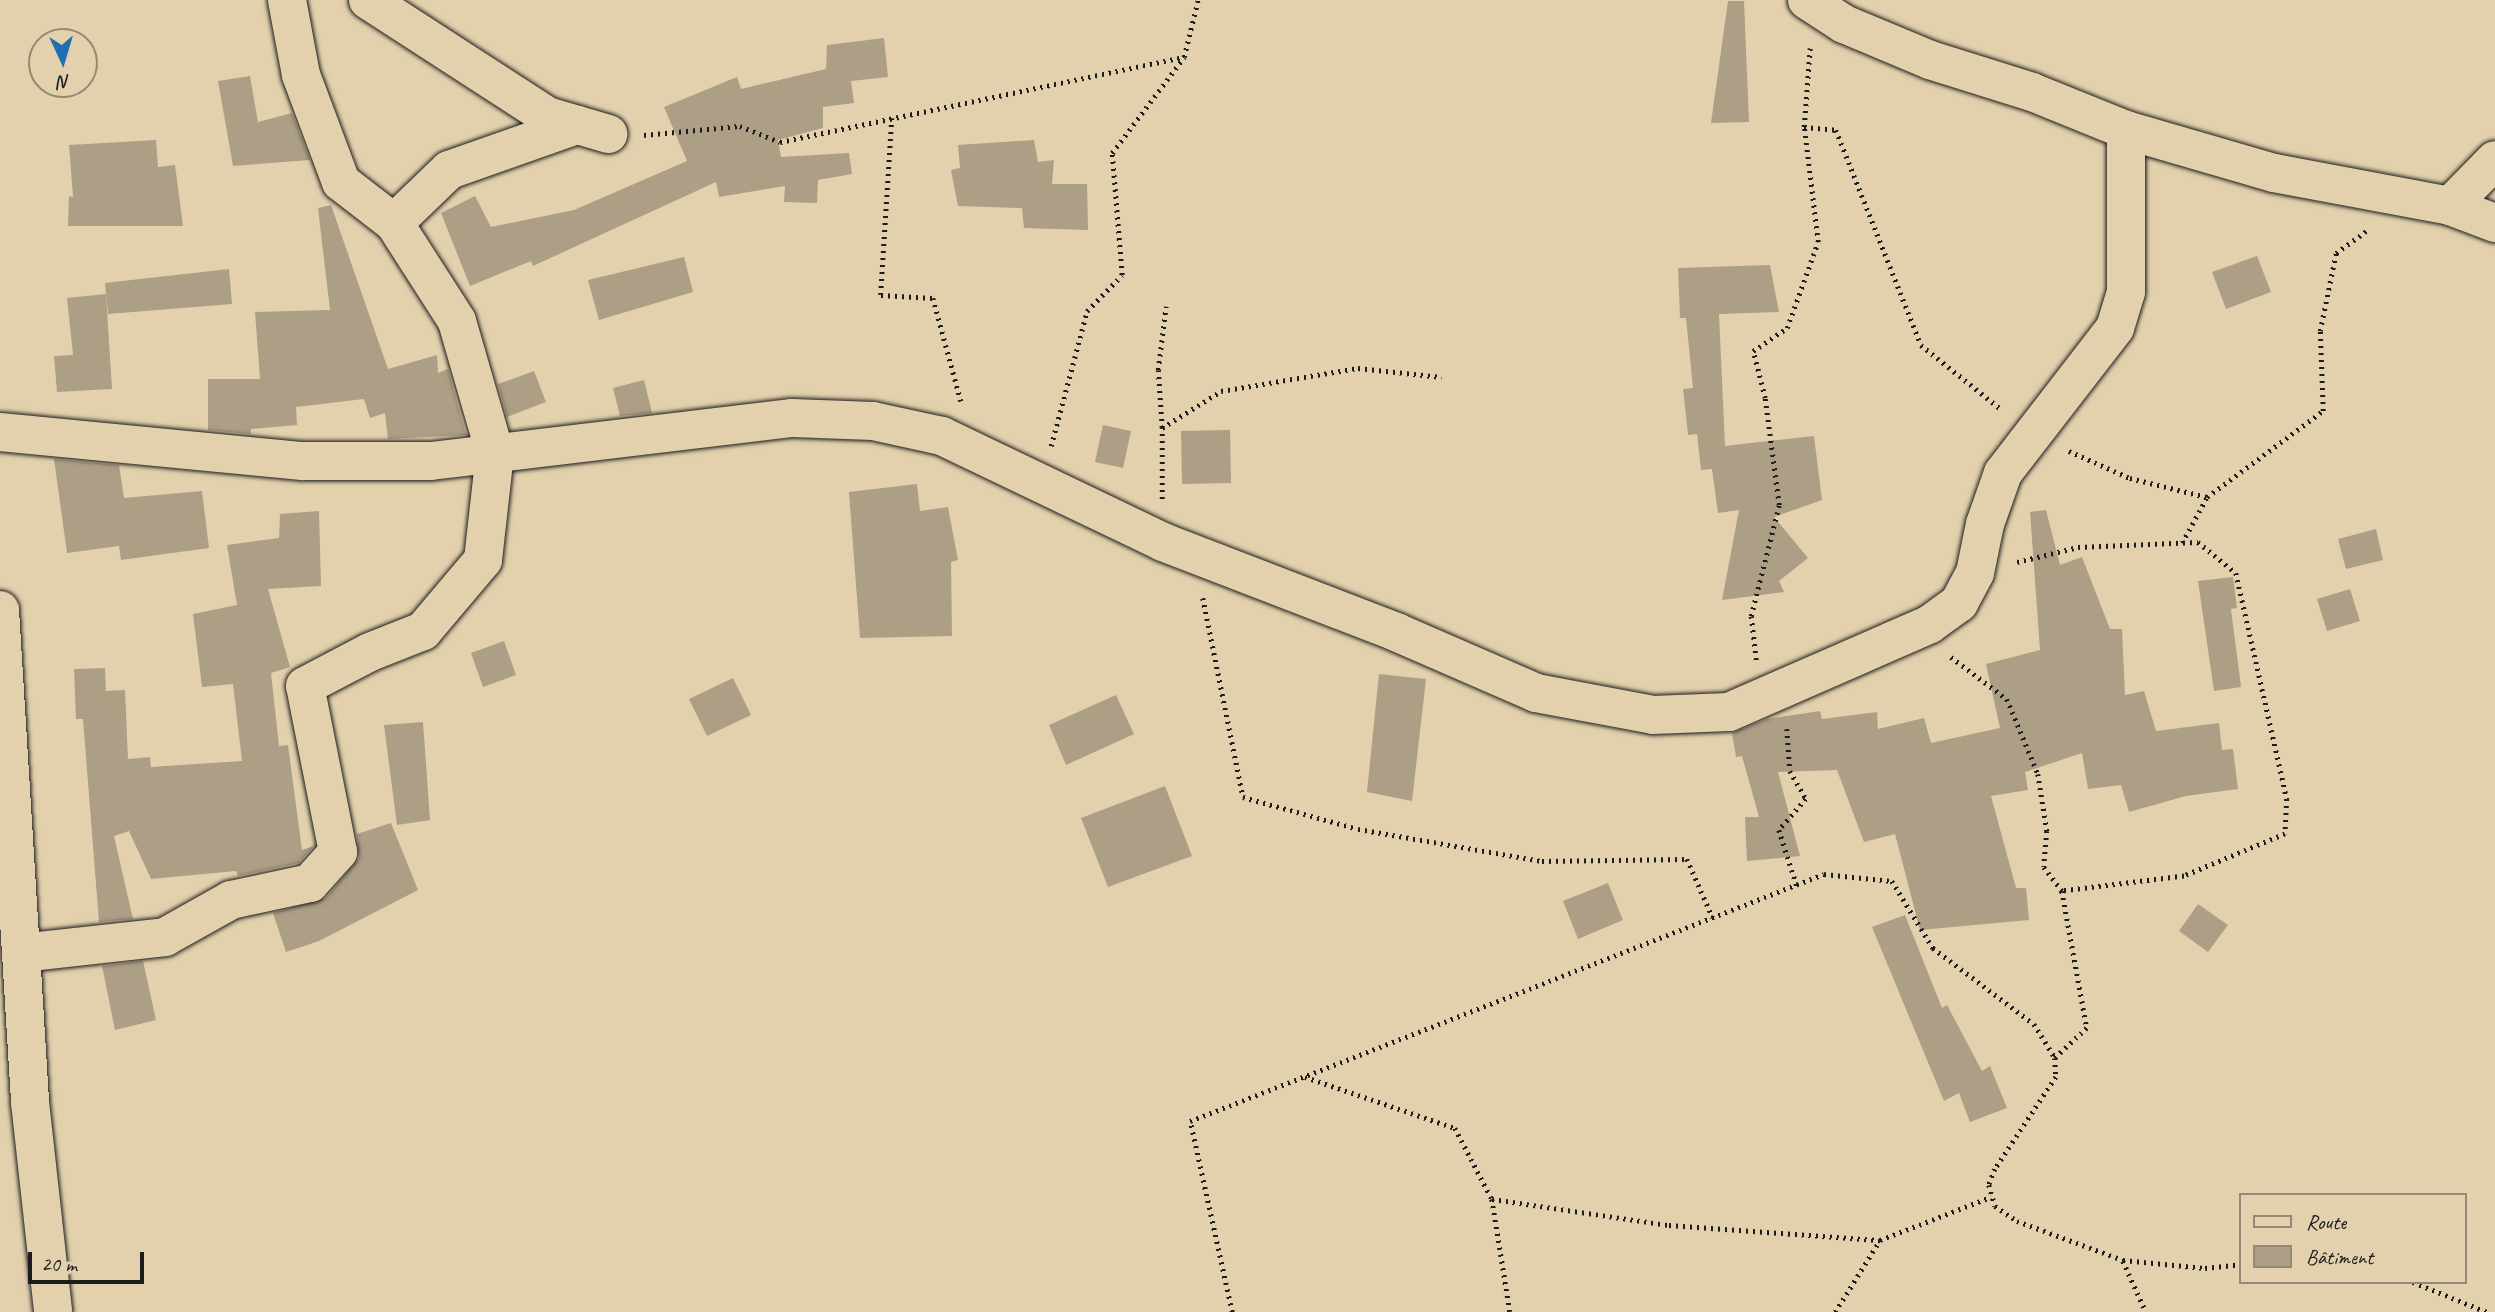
<!DOCTYPE html>
<meta charset="utf-8">
<style>
body{margin:0}
#map{position:relative;width:2495px;height:1312px;overflow:hidden;background:#e3d1ae;font-family:Caveat,sans-serif}
div>[style]{position:absolute}
[style*='--x']{left:calc(var(--x)*1px);top:calc(var(--y)*1px);width:calc(var(--w)*1px);rotate:calc(var(--a)*1deg)}
.building>*{inset:0;background:#ac9f86}
.path>*{height:4.5px;margin-top:-2.25px;transform-origin:0;background:repeating-linear-gradient(90deg,#1c1c1c 0 2px,transparent 0 7px)}
.roads{filter:drop-shadow(0 0 2px #1c1c1c) drop-shadow(0 0 2px #1c1c1c)}
.minor>*{height:38px;margin:-19px;padding:0 19px;transform-origin:19px;border-radius:19px;background:#e3d1ae}
span{translate:-50% -50%;white-space:nowrap;text-align:center;line-height:1.15;-webkit-text-stroke:5px #e3d1ae;paint-order:stroke}
.legend{position:absolute;left:2239px;top:1193px;width:228px;height:91px;box-sizing:border-box;background:#e3d1ae;border:2px solid #938974;margin:0;padding:9px 12px;list-style:none;font-size:21px;color:#1c1c1c}
.legend li{display:flex;align-items:center;gap:14px;height:35px}
.legend b{width:35px;border:2px solid #938974}
.north{position:absolute;left:28px;top:28px;width:70px;height:70px;box-sizing:border-box;background:#e3d1ae;border:2px solid #938974;border-radius:50%;rotate:176deg;font-size:19px;font-weight:700;line-height:28px;text-align:center;color:#1c1c1c}
.north::after{content:'';display:block;margin:auto;width:24px;height:32px;background:#1f6fb2;clip-path:polygon(50% 0,100% 100%,50% 72%,0 100%)}
.scale{position:absolute;left:28px;top:1252px;width:116px;height:32px;box-sizing:border-box;border:4px solid #1c1c1c;border-top:0;padding-left:9px;font-size:21px;line-height:24px;white-space:nowrap;color:#1c1c1c;-webkit-text-stroke:5px #e3d1ae;paint-order:stroke}
</style>
<div id="map">
<div class="building">
<div style="clip-path:polygon(1728px 1px,1744px 1px,1749px 122px,1711px 123px)"></div>
<div style="clip-path:polygon(884px 38px,888px 77px,851px 81px,854px 103px,823px 107px,823px 128px,778px 140px,781px 157px,849px 153px,852px 174px,818px 180px,817px 203px,784px 202px,785px 186px,719px 197px,716px 182px,533px 266px,531px 261px,470px 286px,441px 213px,475px 196px,491px 227px,574px 210px,687px 161px,664px 107px,737px 77px,741px 89px,826px 69px,827px 45px)"></div>
<div style="clip-path:polygon(250px 76px,258px 122px,292px 113px,310px 160px,233px 166px,218px 81px)"></div>
<div style="clip-path:polygon(156px 140px,158px 167px,175px 165px,183px 226px,68px 226px,69px 196px,73px 197px,69px 145px)"></div>
<div style="clip-path:polygon(1034px 140px,1038px 162px,1054px 160px,1052px 184px,1087px 184px,1088px 230px,1024px 228px,1022px 208px,958px 206px,951px 170px,960px 168px,958px 145px)"></div>
<div style="clip-path:polygon(331px 205px,388px 369px,437px 355px,438px 373px,448px 369px,466px 435px,388px 439px,385px 413px,370px 418px,364px 399px,296px 407px,297px 425px,251px 429px,251px 434px,208px 430px,208px 379px,260px 379px,255px 312px,330px 310px,318px 208px)"></div>
<div style="clip-path:polygon(2257px 256px,2271px 292px,2226px 309px,2212px 272px)"></div>
<div style="clip-path:polygon(684px 257px,693px 292px,599px 320px,588px 280px)"></div>
<div style="clip-path:polygon(1770px 265px,1779px 312px,1719px 314px,1725px 446px,1814px 436px,1822px 500px,1774px 517px,1808px 558px,1779px 581px,1784px 592px,1722px 600px,1739px 510px,1718px 513px,1712px 469px,1701px 470px,1697px 434px,1688px 435px,1683px 389px,1693px 388px,1686px 318px,1680px 318px,1678px 268px)"></div>
<div style="clip-path:polygon(229px 269px,232px 304px,108px 314px,105px 283px)"></div>
<div style="clip-path:polygon(106px 294px,112px 389px,57px 392px,54px 356px,73px 355px,67px 298px)"></div>
<div style="clip-path:polygon(534px 371px,546px 402px,507px 417px,498px 384px)"></div>
<div style="clip-path:polygon(644px 380px,652px 413px,620px 416px,613px 388px)"></div>
<div style="clip-path:polygon(1103px 425px,1131px 431px,1123px 468px,1095px 462px)"></div>
<div style="clip-path:polygon(1230px 430px,1231px 483px,1182px 484px,1181px 431px)"></div>
<div style="clip-path:polygon(54px 459px,119px 465px,124px 498px,202px 491px,209px 548px,121px 560px,119px 546px,67px 553px)"></div>
<div style="clip-path:polygon(917px 484px,920px 511px,948px 507px,958px 560px,951px 562px,952px 636px,860px 638px,849px 492px)"></div>
<div style="clip-path:polygon(2046px 510px,2060px 565px,2082px 557px,2110px 629px,2122px 629px,2125px 695px,2144px 691px,2156px 731px,2219px 723px,2222px 750px,2233px 749px,2238px 789px,2186px 796px,2129px 812px,2121px 785px,2088px 789px,2082px 753px,2025px 772px,2028px 790px,1991px 796px,2016px 888px,2026px 888px,2029px 920px,1920px 930px,1895px 834px,1864px 842px,1837px 770px,1778px 772px,1800px 856px,1747px 861px,1745px 817px,1759px 817px,1742px 756px,1736px 757px,1732px 733px,1767px 719px,1820px 711px,1822px 719px,1877px 712px,1878px 729px,1924px 718px,1931px 743px,2000px 728px,1986px 664px,2040px 650px,2030px 512px)"></div>
<div style="clip-path:polygon(319px 511px,321px 586px,268px 589px,290px 667px,271px 673px,279px 746px,288px 745px,302px 850px,314px 846px,298px 863px,238px 876px,236px 871px,151px 879px,129px 831px,114px 836px,133px 919px,99px 922px,83px 719px,76px 719px,74px 669px,105px 668px,106px 691px,125px 690px,128px 759px,150px 757px,151px 767px,242px 761px,233px 684px,202px 687px,193px 614px,237px 605px,227px 545px,279px 538px,280px 514px)"></div>
<div style="clip-path:polygon(2376px 529px,2383px 560px,2346px 569px,2338px 539px)"></div>
<div style="clip-path:polygon(2233px 577px,2237px 608px,2231px 609px,2241px 687px,2214px 691px,2198px 581px)"></div>
<div style="clip-path:polygon(2350px 589px,2360px 621px,2327px 631px,2317px 599px)"></div>
<div style="clip-path:polygon(504px 641px,516px 675px,483px 687px,471px 653px)"></div>
<div style="clip-path:polygon(1379px 674px,1426px 679px,1412px 801px,1367px 792px)"></div>
<div style="clip-path:polygon(733px 678px,751px 715px,707px 736px,689px 699px)"></div>
<div style="clip-path:polygon(1116px 695px,1134px 734px,1066px 765px,1049px 725px)"></div>
<div style="clip-path:polygon(423px 722px,430px 820px,397px 825px,384px 725px)"></div>
<div style="clip-path:polygon(1165px 786px,1192px 856px,1108px 887px,1081px 818px)"></div>
<div style="clip-path:polygon(391px 823px,418px 890px,319px 941px,286px 952px,273px 913px,326px 898px,359px 858px,357px 834px)"></div>
<div style="clip-path:polygon(1608px 883px,1623px 920px,1578px 939px,1563px 901px)"></div>
<div style="clip-path:polygon(2198px 904px,2228px 925px,2208px 952px,2179px 931px)"></div>
<div style="clip-path:polygon(1905px 915px,1942px 1008px,1947px 1005px,1982px 1071px,1990px 1066px,2007px 1108px,1970px 1122px,1959px 1093px,1944px 1101px,1872px 927px)"></div>
<div style="clip-path:polygon(143px 961px,156px 1020px,115px 1030px,102px 966px)"></div>
</div>
<div class="path">
<div style="--x:892;--y:118;--w:177;--a:93.6"></div>
<div style="--x:881;--y:295;--w:52;--a:3.3"></div>
<div style="--x:933;--y:298;--w:107;--a:74.8"></div>
<div style="--x:1804;--y:127;--w:32;--a:5"></div>
<div style="--x:1836;--y:130;--w:231;--a:68.4"></div>
<div style="--x:1921;--y:345;--w:104;--a:38.7"></div>
<div style="--x:644;--y:135;--w:96;--a:-5.4"></div>
<div style="--x:740;--y:126;--w:43;--a:21.8"></div>
<div style="--x:780;--y:142;--w:413;--a:-11.9"></div>
<div style="--x:1184;--y:57;--w:59;--a:-76.2"></div>
<div style="--x:1162;--y:428;--w:58;--a:-93.9"></div>
<div style="--x:1158;--y:370;--w:64;--a:-82.9"></div>
<div style="--x:1051;--y:446;--w:140;--a:-75.1"></div>
<div style="--x:1087;--y:311;--w:50;--a:-45.8"></div>
<div style="--x:1122;--y:275;--w:122;--a:-94.7"></div>
<div style="--x:1112;--y:153;--w:120;--a:-53.1"></div>
<div style="--x:2069;--y:451;--w:67;--a:23.9"></div>
<div style="--x:2130;--y:478;--w:79;--a:13.9"></div>
<div style="--x:1162;--y:499;--w:71;--a:-90"></div>
<div style="--x:1162;--y:428;--w:70;--a:-32.1"></div>
<div style="--x:1221;--y:391;--w:139;--a:-9.5"></div>
<div style="--x:1358;--y:368;--w:84;--a:6.1"></div>
<div style="--x:2182;--y:543;--w:52;--a:-61.5"></div>
<div style="--x:2207;--y:497;--w:144;--a:-36.6"></div>
<div style="--x:2323;--y:411;--w:80;--a:-92.1"></div>
<div style="--x:2320;--y:331;--w:80;--a:-78.4"></div>
<div style="--x:2336;--y:253;--w:39;--a:-36"></div>
<div style="--x:2017;--y:562;--w:63;--a:-13.8"></div>
<div style="--x:2078;--y:547;--w:120;--a:-2.4"></div>
<div style="--x:2198;--y:542;--w:49;--a:39.2"></div>
<div style="--x:2236;--y:573;--w:232;--a:77.3"></div>
<div style="--x:2287;--y:799;--w:35;--a:93"></div>
<div style="--x:2285;--y:834;--w:109;--a:157.4"></div>
<div style="--x:2184;--y:876;--w:123;--a:173"></div>
<div style="--x:1203;--y:598;--w:203;--a:78.6"></div>
<div style="--x:1243;--y:797;--w:119;--a:15.5"></div>
<div style="--x:1358;--y:829;--w:187;--a:9.9"></div>
<div style="--x:1542;--y:861;--w:145;--a:-0.8"></div>
<div style="--x:1687;--y:859;--w:64;--a:66.2"></div>
<div style="--x:1951;--y:657;--w:70;--a:36.9"></div>
<div style="--x:2007;--y:699;--w:81;--a:67.5"></div>
<div style="--x:2038;--y:774;--w:58;--a:81"></div>
<div style="--x:2047;--y:831;--w:36;--a:95"></div>
<div style="--x:2044;--y:867;--w:30;--a:53"></div>
<div style="--x:2062;--y:891;--w:139;--a:79.7"></div>
<div style="--x:2087;--y:1028;--w:44;--a:136.8"></div>
<div style="--x:1756;--y:660;--w:44;--a:-96.5"></div>
<div style="--x:1751;--y:616;--w:114;--a:-75.8"></div>
<div style="--x:1779;--y:505;--w:108;--a:-97.5"></div>
<div style="--x:1765;--y:398;--w:49;--a:-104.3"></div>
<div style="--x:1753;--y:351;--w:41;--a:-34.1"></div>
<div style="--x:1787;--y:328;--w:91;--a:-70.2"></div>
<div style="--x:1818;--y:242;--w:116;--a:-96.9"></div>
<div style="--x:1804;--y:127;--w:79;--a:-85.7"></div>
<div style="--x:1787;--y:729;--w:42;--a:85.9"></div>
<div style="--x:1790;--y:771;--w:32;--a:60"></div>
<div style="--x:1806;--y:799;--w:41;--a:131.1"></div>
<div style="--x:1779;--y:830;--w:59;--a:72.2"></div>
<div style="--x:1305;--y:1077;--w:158;--a:18.8"></div>
<div style="--x:1455;--y:1128;--w:80;--a:62.5"></div>
<div style="--x:1492;--y:1199;--w:114;--a:80.9"></div>
<div style="--x:1492;--y:1199;--w:179;--a:8.4"></div>
<div style="--x:1669;--y:1225;--w:212;--a:4.1"></div>
<div style="--x:2123;--y:1261;--w:56;--a:65.7"></div>
<div style="--x:2413;--y:1282;--w:80;--a:22.1"></div>
<div style="--x:1232;--y:1312;--w:196;--a:-102.4"></div>
<div style="--x:1190;--y:1121;--w:680;--a:-21.29"></div>
<div style="--x:1824;--y:874;--w:68;--a:5.9"></div>
<div style="--x:1892;--y:881;--w:79;--a:58.5"></div>
<div style="--x:1933;--y:948;--w:126;--a:37"></div>
<div style="--x:2034;--y:1024;--w:40;--a:58"></div>
<div style="--x:2055;--y:1058;--w:19;--a:87"></div>
<div style="--x:2056;--y:1077;--w:110;--a:123.5"></div>
<div style="--x:1995;--y:1169;--w:17;--a:111"></div>
<div style="--x:1989;--y:1185;--w:22;--a:74"></div>
<div style="--x:1995;--y:1206;--w:27;--a:34"></div>
<div style="--x:2017;--y:1221;--w:113;--a:20.2"></div>
<div style="--x:2123;--y:1260;--w:82;--a:5.6"></div>
<div style="--x:2205;--y:1268;--w:36;--a:-6"></div>
<div style="--x:1835;--y:1312;--w:85;--a:-58"></div>
<div style="--x:1880;--y:1240;--w:119;--a:-21.2"></div>
</div>
<div class="roads">
<div class="minor">
<div style="--x:368;--y:0;--w:213;--a:32.9"></div>
<div style="--x:547;--y:116;--w:64;--a:16.4"></div>
<div style="--x:1807;--y:0;--w:44;--a:33"></div>
<div style="--x:1844;--y:24;--w:93;--a:22.7"></div>
<div style="--x:1930;--y:60;--w:107;--a:17.4"></div>
<div style="--x:2032;--y:92;--w:101;--a:22"></div>
<div style="--x:2126;--y:130;--w:154;--a:16.2"></div>
<div style="--x:2274;--y:173;--w:179;--a:10.6"></div>
<div style="--x:2450;--y:206;--w:48;--a:20.7"></div>
<div style="--x:2450;--y:206;--w:64;--a:-45.6"></div>
<div style="--x:394;--y:223;--w:76;--a:-43.9"></div>
<div style="--x:449;--y:170;--w:136;--a:-19.4"></div>
<div style="--x:0;--y:432;--w:304;--a:5.5"></div>
<div style="--x:303;--y:461;--w:128;--a:0"></div>
<div style="--x:431;--y:461;--w:364;--a:-6.8"></div>
<div style="--x:792;--y:418;--w:81;--a:2.1"></div>
<div style="--x:873;--y:421;--w:71;--a:12.3"></div>
<div style="--x:942;--y:436;--w:245;--a:25.6"></div>
<div style="--x:1163;--y:542;--w:250;--a:21.1"></div>
<div style="--x:1396;--y:632;--w:153;--a:23.5"></div>
<div style="--x:1536;--y:693;--w:119;--a:10.6"></div>
<div style="--x:1653;--y:715;--w:76;--a:-2.3"></div>
<div style="--x:1729;--y:712;--w:219;--a:-23.6"></div>
<div style="--x:1930;--y:624;--w:36;--a:-36"></div>
<div style="--x:1959;--y:603;--w:34;--a:-62"></div>
<div style="--x:1975;--y:573;--w:50;--a:-78.5"></div>
<div style="--x:1985;--y:524;--w:54;--a:-70.6"></div>
<div style="--x:2003;--y:473;--w:183;--a:-52.3"></div>
<div style="--x:2115;--y:328;--w:38;--a:-73"></div>
<div style="--x:2126;--y:292;--w:162;--a:-90"></div>
<div style="--x:0;--y:610;--w:493;--a:86.5"></div>
<div style="--x:30;--y:1102;--w:211;--a:83.7"></div>
<div style="--x:21;--y:953;--w:145;--a:-6.3"></div>
<div style="--x:165;--y:937;--w:76;--a:-29.3"></div>
<div style="--x:231;--y:900;--w:81;--a:-12.1"></div>
<div style="--x:310;--y:883;--w:42;--a:-47.9"></div>
<div style="--x:338;--y:852;--w:169;--a:-101.2"></div>
<div style="--x:305;--y:686;--w:73;--a:-27.6"></div>
<div style="--x:370;--y:652;--w:57;--a:-21.6"></div>
<div style="--x:423;--y:631;--w:93;--a:-49.8"></div>
<div style="--x:483;--y:560;--w:108;--a:-83.6"></div>
<div style="--x:495;--y:453;--w:137;--a:-106.1"></div>
<div style="--x:457;--y:321;--w:117;--a:-122.7"></div>
<div style="--x:394;--y:223;--w:67;--a:-142.3"></div>
<div style="--x:341;--y:182;--w:114;--a:-110.5"></div>
<div style="--x:301;--y:75;--w:76;--a:-100.6"></div>
</div>
</div>
<ul class="legend">
<li><b style="height:9px;background:#e3d1ae"></b>Route</li>
<li><b style="height:19px;background:#ac9f86"></b>Bâtiment</li>
</ul>
<div class="north">N</div>
<div class="scale">20 m</div>
</div>
